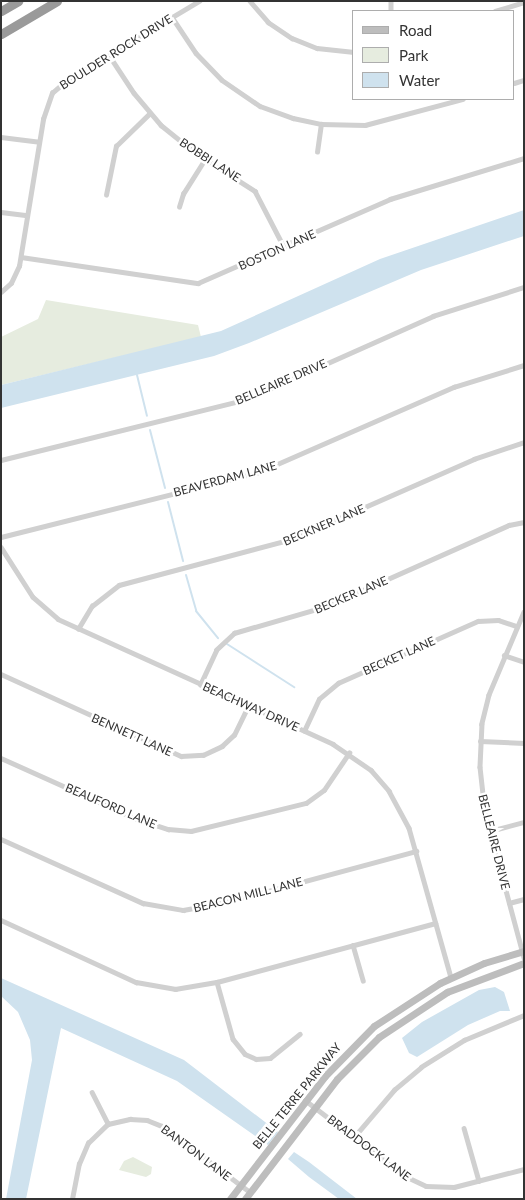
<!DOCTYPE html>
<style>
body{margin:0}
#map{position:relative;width:525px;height:1200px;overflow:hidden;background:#fff;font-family:Lato,sans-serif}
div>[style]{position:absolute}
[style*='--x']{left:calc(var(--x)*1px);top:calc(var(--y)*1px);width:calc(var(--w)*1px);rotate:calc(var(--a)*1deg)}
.green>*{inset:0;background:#e6ecdf}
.water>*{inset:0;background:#cfe2ee}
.stream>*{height:2px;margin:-1px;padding:0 1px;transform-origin:1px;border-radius:1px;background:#cfe2ee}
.street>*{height:4.5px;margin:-2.25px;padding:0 2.25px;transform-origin:2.25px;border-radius:2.25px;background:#d0d0d0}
.secondary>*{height:7px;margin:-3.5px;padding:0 3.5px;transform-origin:3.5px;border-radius:3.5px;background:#bdbdbd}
.highway>*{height:9px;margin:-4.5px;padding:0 4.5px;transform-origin:4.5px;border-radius:4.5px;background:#9a9a9a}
span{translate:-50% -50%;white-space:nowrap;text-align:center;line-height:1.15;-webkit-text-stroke:5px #fff;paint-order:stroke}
.street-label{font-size:12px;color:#333}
.frame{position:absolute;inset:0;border:2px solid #333;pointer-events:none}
.legend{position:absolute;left:352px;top:10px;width:162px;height:90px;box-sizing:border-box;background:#fff;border:1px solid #adadad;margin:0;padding:6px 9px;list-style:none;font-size:15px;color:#333}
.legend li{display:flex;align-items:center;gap:10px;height:25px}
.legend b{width:25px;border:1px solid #adadad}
</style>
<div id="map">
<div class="green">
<div style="clip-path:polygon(46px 300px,198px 325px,201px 337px,1px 385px,1px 337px,38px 319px)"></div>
<div style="clip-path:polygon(133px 1157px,152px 1167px,151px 1174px,146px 1177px,119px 1170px,124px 1161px)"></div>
</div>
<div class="water">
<div style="clip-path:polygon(524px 210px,524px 236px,421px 270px,249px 343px,214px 356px,1px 408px,1px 385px,221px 331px,380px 259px)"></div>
<div style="clip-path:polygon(1px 978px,184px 1060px,278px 1132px,268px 1145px,177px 1081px,61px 1028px,26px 1199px,6px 1199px,32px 1060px,30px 1040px,18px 1012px,1px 996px)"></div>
<div style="clip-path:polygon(495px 987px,504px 992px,510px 1011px,500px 1011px,468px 1025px,417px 1057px,409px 1053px,402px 1038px,422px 1022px,479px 990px)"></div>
<div style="clip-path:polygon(294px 1152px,309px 1162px,357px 1199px,339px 1199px,309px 1177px,288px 1159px)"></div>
</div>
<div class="stream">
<div style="--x:137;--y:375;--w:42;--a:76.3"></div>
<div style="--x:150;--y:430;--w:60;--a:75.5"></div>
<div style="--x:168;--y:502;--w:61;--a:75.7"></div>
<div style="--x:186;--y:575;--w:37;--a:74"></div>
<div style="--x:196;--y:611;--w:35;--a:51"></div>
<div style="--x:227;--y:644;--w:80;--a:32.7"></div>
</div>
<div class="street">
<div style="--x:250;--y:1;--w:28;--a:49"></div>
<div style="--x:268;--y:22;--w:29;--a:34"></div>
<div style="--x:292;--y:38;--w:27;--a:22"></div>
<div style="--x:317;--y:48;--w:37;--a:6"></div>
<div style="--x:391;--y:1;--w:10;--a:90"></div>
<div style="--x:495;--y:11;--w:30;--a:-17"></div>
<div style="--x:172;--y:17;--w:43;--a:56.3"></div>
<div style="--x:196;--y:53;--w:37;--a:46"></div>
<div style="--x:222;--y:80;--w:46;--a:34.4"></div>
<div style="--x:260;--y:106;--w:35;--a:20"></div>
<div style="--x:293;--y:118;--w:29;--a:12"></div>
<div style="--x:321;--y:124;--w:44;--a:1.3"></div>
<div style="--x:365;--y:125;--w:101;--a:-14.9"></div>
<div style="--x:109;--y:55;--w:45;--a:56.7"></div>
<div style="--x:134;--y:93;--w:42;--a:49.8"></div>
<div style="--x:161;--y:125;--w:46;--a:38.9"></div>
<div style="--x:197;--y:154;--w:69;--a:32.5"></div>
<div style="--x:255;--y:191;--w:63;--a:62.6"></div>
<div style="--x:514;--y:83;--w:10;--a:-17"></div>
<div style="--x:1;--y:137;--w:38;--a:7"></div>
<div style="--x:317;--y:152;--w:28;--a:-82"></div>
<div style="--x:106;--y:195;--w:50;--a:-78.5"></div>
<div style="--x:116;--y:146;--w:47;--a:-44.1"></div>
<div style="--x:179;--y:207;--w:14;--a:-73"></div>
<div style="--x:183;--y:194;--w:41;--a:-57.8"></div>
<div style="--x:1;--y:212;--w:26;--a:7"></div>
<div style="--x:21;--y:257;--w:179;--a:8.4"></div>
<div style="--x:198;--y:283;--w:210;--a:-23.6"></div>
<div style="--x:390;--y:199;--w:140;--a:-17"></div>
<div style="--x:1;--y:292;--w:13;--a:-42"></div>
<div style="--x:11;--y:283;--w:19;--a:-65"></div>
<div style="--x:19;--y:266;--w:149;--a:-80.7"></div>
<div style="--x:43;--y:119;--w:28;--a:-71"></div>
<div style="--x:52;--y:93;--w:20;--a:-41"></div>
<div style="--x:67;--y:80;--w:154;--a:-30.9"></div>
<div style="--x:1;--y:460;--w:253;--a:-13.9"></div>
<div style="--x:247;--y:399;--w:204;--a:-24"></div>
<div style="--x:433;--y:316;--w:96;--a:-17.7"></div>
<div style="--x:1;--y:537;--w:266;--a:-14.1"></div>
<div style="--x:259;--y:472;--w:213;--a:-23.6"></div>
<div style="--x:454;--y:387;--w:73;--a:-17.4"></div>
<div style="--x:1;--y:547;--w:59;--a:57.4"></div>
<div style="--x:33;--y:597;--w:33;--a:41"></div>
<div style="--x:58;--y:619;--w:302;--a:24.4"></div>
<div style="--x:333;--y:744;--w:46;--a:34.4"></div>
<div style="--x:371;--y:770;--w:28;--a:49"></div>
<div style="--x:389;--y:791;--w:42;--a:61.6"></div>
<div style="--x:409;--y:828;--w:155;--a:74.3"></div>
<div style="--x:524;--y:612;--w:90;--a:112.9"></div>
<div style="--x:489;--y:695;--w:30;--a:104"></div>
<div style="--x:482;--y:724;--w:43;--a:92.7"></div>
<div style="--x:480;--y:767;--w:45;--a:83.7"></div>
<div style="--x:485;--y:812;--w:151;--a:75"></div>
<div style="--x:78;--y:629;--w:27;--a:-59"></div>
<div style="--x:92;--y:606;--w:34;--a:-38"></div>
<div style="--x:119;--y:585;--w:179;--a:-14.9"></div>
<div style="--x:292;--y:539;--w:199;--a:-23.7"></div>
<div style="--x:474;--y:459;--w:53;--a:-18.8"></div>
<div style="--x:504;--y:655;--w:21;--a:19"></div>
<div style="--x:1;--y:674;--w:198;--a:24.5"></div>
<div style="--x:181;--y:756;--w:22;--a:-3"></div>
<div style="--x:203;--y:755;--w:21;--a:-25"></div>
<div style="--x:222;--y:746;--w:16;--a:-43"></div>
<div style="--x:234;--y:735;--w:32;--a:-64"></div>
<div style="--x:200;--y:685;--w:38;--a:-65"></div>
<div style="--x:216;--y:650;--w:25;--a:-43"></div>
<div style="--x:234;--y:633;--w:97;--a:-16.2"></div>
<div style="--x:327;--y:606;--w:199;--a:-24"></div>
<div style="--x:509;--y:525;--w:15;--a:-11"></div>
<div style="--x:304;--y:731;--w:35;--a:-65"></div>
<div style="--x:319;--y:699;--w:25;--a:-40"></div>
<div style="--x:338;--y:683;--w:153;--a:-23.9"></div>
<div style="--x:478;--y:621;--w:20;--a:-3"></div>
<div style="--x:498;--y:620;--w:20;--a:18"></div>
<div style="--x:480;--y:741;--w:44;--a:2.6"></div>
<div style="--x:1;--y:758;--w:149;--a:24.2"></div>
<div style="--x:137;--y:819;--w:33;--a:18"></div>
<div style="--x:168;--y:829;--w:23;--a:5"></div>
<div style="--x:191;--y:831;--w:118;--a:-13.7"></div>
<div style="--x:306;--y:803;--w:22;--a:-36"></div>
<div style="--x:324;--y:790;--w:45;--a:-56"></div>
<div style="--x:490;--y:831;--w:35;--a:-15"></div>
<div style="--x:1;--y:839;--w:156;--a:24.3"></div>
<div style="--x:143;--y:903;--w:41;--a:9.9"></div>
<div style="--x:183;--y:910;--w:45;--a:-10.3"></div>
<div style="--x:227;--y:902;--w:196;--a:-15.1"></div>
<div style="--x:509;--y:903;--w:16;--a:-15"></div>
<div style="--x:1;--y:920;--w:149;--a:24.7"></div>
<div style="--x:136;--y:982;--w:40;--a:10"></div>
<div style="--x:175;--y:989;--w:43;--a:-9.5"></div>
<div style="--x:217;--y:982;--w:226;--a:-15.1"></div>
<div style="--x:353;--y:945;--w:37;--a:74"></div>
<div style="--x:217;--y:982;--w:59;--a:74.3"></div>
<div style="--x:233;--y:1039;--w:19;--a:51"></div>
<div style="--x:245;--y:1054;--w:12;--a:24"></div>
<div style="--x:256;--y:1059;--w:14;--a:-4"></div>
<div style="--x:270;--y:1058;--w:38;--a:-39"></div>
<div style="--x:92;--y:1092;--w:36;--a:63"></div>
<div style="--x:305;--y:1100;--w:126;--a:37.2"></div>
<div style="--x:405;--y:1176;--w:23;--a:25"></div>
<div style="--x:426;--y:1186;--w:28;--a:2"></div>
<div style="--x:454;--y:1187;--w:72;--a:-14.4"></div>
<div style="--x:464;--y:1128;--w:55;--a:74.2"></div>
<div style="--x:354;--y:1137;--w:62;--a:-49.6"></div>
<div style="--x:394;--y:1090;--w:35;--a:-40"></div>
<div style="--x:421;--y:1067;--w:51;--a:-32.1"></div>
<div style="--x:464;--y:1040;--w:65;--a:-22.6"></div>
<div style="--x:72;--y:1199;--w:36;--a:-79"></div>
<div style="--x:79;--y:1164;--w:23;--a:-67"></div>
<div style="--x:88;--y:1143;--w:28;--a:-44"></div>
<div style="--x:108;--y:1124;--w:23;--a:-13"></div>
<div style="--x:130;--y:1119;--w:17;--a:3"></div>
<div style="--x:147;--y:1120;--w:16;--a:22"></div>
<div style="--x:162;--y:1126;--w:110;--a:36.9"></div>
</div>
<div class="secondary">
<div style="--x:230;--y:1199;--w:155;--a:-52.3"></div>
<div style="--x:325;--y:1076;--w:70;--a:-45.6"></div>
<div style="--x:374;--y:1026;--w:79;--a:-33.1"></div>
<div style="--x:440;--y:983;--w:48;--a:-24.4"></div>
<div style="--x:484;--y:963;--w:42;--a:-16.7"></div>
<div style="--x:245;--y:1199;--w:151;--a:-52.5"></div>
<div style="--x:337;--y:1079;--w:59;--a:-45"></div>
<div style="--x:379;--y:1037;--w:82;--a:-33.5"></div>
<div style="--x:447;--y:992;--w:82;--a:-20.6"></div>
</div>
<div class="highway">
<div style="--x:1;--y:11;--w:20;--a:-30"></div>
<div style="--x:1;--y:34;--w:65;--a:-30.5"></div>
</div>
<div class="street-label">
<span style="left:116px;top:52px;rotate:-32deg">BOULDER ROCK DRIVE</span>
<span style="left:210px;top:160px;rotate:33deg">BOBBI LANE</span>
<span style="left:277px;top:250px;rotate:-24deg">BOSTON LANE</span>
<span style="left:281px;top:382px;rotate:-23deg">BELLEAIRE DRIVE</span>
<span style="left:225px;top:479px;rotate:-15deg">BEAVERDAM LANE</span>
<span style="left:324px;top:525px;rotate:-23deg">BECKNER LANE</span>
<span style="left:351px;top:595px;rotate:-23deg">BECKER LANE</span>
<span style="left:399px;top:656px;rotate:-24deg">BECKET LANE</span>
<span style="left:251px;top:707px;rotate:24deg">BEACHWAY DRIVE</span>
<span style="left:132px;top:735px;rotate:24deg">BENNETT LANE</span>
<span style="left:111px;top:806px;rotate:23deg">BEAUFORD LANE</span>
<span style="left:494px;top:842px;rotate:76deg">BELLEAIRE DRIVE</span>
<span style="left:248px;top:895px;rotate:-14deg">BEACON MILL LANE</span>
<span style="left:297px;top:1096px;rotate:-51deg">BELLE TERRE PARKWAY</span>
<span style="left:369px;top:1148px;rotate:37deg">BRADDOCK LANE</span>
<span style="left:196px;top:1153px;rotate:37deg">BANTON LANE</span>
</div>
<div class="frame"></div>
<ul class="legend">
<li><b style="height:6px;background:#bdbdbd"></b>Road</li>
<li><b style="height:14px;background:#e6ecdf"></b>Park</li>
<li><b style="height:14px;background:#cfe2ee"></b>Water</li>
</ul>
</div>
